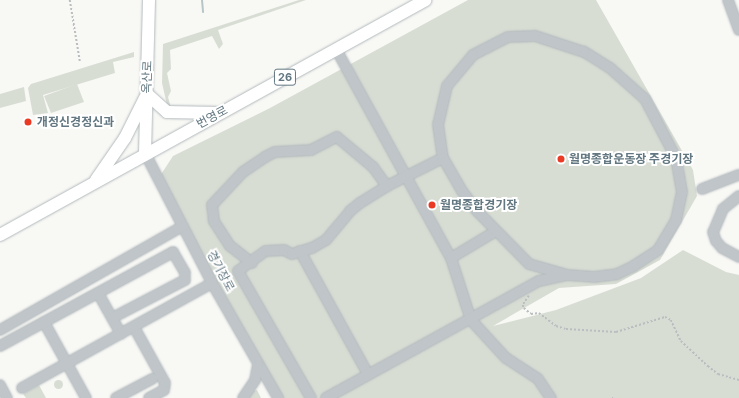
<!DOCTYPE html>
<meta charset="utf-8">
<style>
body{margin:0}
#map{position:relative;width:739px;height:398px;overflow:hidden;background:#f8f8f5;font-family:Inter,"Noto Sans KR",sans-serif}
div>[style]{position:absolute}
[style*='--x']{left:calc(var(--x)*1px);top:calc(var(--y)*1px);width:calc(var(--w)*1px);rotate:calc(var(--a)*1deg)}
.green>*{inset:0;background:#d8ddd4}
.round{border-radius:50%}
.stream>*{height:2px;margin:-1px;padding:0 1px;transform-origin:1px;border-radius:1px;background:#b6c6c8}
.path>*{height:1.5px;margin-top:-0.75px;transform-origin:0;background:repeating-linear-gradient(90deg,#b9bec0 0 2px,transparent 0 4px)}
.roads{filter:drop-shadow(0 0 1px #b2b9bc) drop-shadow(0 0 1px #b2b9bc)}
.minor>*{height:10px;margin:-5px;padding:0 5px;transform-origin:5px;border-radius:5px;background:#bfc5c8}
.major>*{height:12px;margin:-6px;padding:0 6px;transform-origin:6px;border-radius:6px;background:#fff}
.dots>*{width:11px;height:11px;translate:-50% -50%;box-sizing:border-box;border:2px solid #fff;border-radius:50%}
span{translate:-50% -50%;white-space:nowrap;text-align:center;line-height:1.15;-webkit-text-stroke:4px #fff;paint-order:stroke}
.shield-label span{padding:1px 3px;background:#fff;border:1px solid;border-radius:3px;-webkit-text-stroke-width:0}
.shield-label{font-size:11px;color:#627781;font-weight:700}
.street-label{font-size:12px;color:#627781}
.poi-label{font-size:12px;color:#627781;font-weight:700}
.left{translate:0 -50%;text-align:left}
</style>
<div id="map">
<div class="green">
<div style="clip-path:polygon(299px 0,306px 0,218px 30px,223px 44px,219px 49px,212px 36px,170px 50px,171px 69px,167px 73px,171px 91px,168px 97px,171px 108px,167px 105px,162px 83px,163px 44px)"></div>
<div style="clip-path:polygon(468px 0,596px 0,693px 170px,697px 196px,660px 260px,616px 284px,559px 288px,493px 326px,556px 310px,641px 278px,683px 250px,726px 272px,739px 275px,739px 398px,278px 398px,158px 179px,173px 156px,270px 108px)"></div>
<div style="clip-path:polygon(134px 52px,134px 57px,113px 62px,115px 73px,43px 95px,48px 113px,33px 115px,28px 88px,31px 84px)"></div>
<div style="clip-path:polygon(77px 84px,84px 102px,51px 113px,44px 96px)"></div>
<div style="clip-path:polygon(24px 87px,26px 101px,0 108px,0 94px)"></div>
<div class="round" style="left:53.5px;top:379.5px;width:9px;height:9px"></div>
<div style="clip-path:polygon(39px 385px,46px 398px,26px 398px,23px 394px)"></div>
<div style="clip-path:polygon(257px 390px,261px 398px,246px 398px,250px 391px)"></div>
</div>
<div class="stream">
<div style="--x:202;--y:0;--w:12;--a:85"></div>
</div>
<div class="path">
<div style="--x:70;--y:0;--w:62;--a:80.7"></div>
<div style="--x:529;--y:296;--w:11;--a:124"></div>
<div style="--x:523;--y:305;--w:3;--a:72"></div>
<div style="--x:524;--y:308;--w:9;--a:41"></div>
<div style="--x:531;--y:314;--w:8;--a:-7"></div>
<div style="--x:539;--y:313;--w:21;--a:37"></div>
<div style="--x:556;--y:326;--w:10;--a:17"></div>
<div style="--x:566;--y:329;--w:50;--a:3.4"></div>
<div style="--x:616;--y:332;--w:51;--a:-17"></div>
<div style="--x:665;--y:317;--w:7;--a:27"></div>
<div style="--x:671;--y:320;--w:23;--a:65"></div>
<div style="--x:681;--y:341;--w:37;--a:43"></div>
<div style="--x:708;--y:366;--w:13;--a:39"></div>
<div style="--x:718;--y:374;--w:22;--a:16"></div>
<div style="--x:612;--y:398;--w:1;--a:0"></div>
</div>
<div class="roads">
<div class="minor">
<div style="--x:728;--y:0;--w:32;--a:70"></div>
<div style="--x:336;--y:49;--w:239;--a:61.2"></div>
<div style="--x:451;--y:258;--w:65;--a:72.1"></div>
<div style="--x:471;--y:320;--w:52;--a:47.4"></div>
<div style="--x:506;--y:358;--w:38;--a:33"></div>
<div style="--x:538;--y:379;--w:23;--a:56"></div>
<div style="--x:145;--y:153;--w:146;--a:62.7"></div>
<div style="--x:212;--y:283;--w:133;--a:60.1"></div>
<div style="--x:702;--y:189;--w:40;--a:-21"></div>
<div style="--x:739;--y:196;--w:21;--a:141"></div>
<div style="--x:723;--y:209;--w:25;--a:113"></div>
<div style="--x:713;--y:232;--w:9;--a:72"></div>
<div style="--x:716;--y:241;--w:9;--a:49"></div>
<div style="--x:722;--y:248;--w:19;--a:28"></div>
<div style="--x:300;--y:251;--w:141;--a:61.1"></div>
<div style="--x:451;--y:258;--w:52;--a:-31"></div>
<div style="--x:252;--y:263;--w:28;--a:-142"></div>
<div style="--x:230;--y:246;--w:30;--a:-123"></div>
<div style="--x:214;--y:221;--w:16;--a:-97"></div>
<div style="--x:212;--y:205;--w:45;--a:-46.8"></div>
<div style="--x:243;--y:172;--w:27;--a:-34"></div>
<div style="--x:265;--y:157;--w:11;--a:-27"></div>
<div style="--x:275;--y:152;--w:36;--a:-3"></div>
<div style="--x:311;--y:150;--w:29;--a:-27"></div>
<div style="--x:337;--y:137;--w:47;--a:39.8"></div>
<div style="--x:373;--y:167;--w:24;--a:54"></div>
<div style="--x:98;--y:293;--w:47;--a:60.7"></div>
<div style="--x:44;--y:322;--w:87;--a:61.1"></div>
<div style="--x:134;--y:327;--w:64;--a:61"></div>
<div style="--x:165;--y:383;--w:7;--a:98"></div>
<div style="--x:164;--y:390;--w:17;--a:152"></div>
<div style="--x:0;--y:330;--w:210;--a:-29.6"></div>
<div style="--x:0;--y:346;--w:197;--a:-28.5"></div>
<div style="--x:173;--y:252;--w:24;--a:60"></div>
<div style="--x:185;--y:273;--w:7;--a:90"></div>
<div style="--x:185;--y:280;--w:82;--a:152.5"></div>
<div style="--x:0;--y:385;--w:15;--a:62"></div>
<div style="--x:22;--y:388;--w:217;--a:-28.9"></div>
<div style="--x:116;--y:398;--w:41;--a:-27.8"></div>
<div style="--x:243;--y:398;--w:22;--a:-56"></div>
<div style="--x:255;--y:380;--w:15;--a:-79"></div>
<div style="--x:311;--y:398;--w:146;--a:-119.9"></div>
<div style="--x:238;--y:271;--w:34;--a:-36"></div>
<div style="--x:266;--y:251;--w:18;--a:-3"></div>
<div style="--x:284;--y:250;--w:9;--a:27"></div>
<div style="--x:292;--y:254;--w:21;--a:-17"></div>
<div style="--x:312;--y:248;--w:16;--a:-30"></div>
<div style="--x:326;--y:240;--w:38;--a:-50"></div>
<div style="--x:350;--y:211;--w:13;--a:-39"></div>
<div style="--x:360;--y:203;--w:32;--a:-32"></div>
<div style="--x:387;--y:186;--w:63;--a:-26.6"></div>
<div style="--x:326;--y:398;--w:243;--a:-28.8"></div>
<div style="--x:539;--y:281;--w:29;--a:-12"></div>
<div style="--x:567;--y:275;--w:27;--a:4"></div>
<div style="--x:594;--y:277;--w:23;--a:-7"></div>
<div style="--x:617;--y:274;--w:17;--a:-25"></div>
<div style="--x:632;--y:267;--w:31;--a:-33"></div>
<div style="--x:658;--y:250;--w:35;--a:-59"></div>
<div style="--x:676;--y:220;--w:29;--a:-78"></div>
<div style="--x:682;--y:192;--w:35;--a:-100"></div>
<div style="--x:676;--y:158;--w:67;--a:-117.7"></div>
<div style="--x:645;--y:99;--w:47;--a:-138.5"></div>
<div style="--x:610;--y:68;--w:31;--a:-148"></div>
<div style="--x:584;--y:52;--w:52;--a:-161.9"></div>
<div style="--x:535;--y:36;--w:27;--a:178"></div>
<div style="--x:508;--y:37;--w:39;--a:153"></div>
<div style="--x:473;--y:55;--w:40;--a:130"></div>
<div style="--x:447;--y:86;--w:39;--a:103"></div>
<div style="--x:438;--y:124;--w:34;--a:82"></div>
<div style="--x:443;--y:158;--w:38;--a:60"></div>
<div style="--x:462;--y:191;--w:25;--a:53"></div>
<div style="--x:477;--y:211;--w:74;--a:45.5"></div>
<div style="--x:529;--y:264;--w:40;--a:16"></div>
</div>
<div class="major">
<div style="--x:147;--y:94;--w:27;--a:42"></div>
<div style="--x:167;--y:112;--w:51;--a:1.1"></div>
<div style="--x:145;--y:153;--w:153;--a:-88.5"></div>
<div style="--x:96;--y:180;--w:51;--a:-55.4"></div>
<div style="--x:125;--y:138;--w:45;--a:-63.4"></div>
<div style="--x:0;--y:235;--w:486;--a:-28.9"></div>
</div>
</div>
<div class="dots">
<div style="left:28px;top:122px;background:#ea3a24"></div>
<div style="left:561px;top:159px;background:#ea3a24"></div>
<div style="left:432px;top:205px;background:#ea3a24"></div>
</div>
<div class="shield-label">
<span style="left:285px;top:77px">26</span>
</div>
<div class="street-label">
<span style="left:147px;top:77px;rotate:-88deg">옥산로</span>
<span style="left:212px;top:117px;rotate:-28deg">번영로</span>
<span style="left:221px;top:271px;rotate:62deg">경기장로</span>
</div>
<div class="poi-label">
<span class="left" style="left:37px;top:122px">개정신경정신과</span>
<span class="left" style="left:569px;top:159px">월명종합운동장 주경기장</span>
<span class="left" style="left:440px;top:205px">월명종합경기장</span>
</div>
</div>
